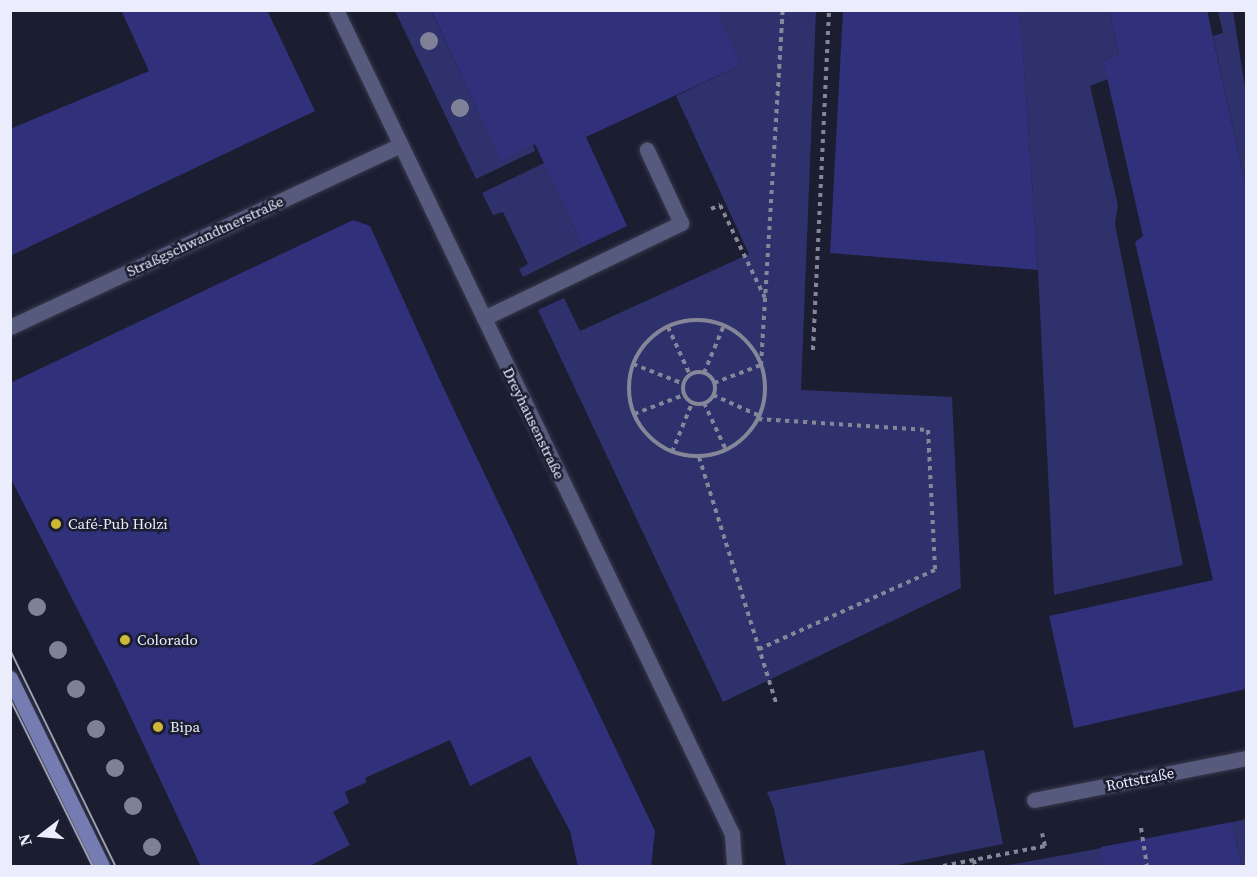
<!DOCTYPE html>
<meta charset="utf-8">
<style>
body{margin:0}
#map{position:relative;width:1257px;height:877px;overflow:hidden;background:#1b1d31;font-family:"Source Serif 4",serif}
div>[style]{position:absolute}
[style*='--x']{left:calc(var(--x)*1px);top:calc(var(--y)*1px);width:calc(var(--w)*1px);rotate:calc(var(--a)*1deg)}
.green>*{inset:0;background:#2f316d}
.building>*{inset:0;background:#31307a}
.path>*{height:4px;margin-top:-2px;transform-origin:0;background:repeating-linear-gradient(90deg,#858799 0 4.5px,transparent 0 9px)}
.path>.ring{margin:-2px;padding:0;box-sizing:content-box;background:none;border:4px solid #858799;border-radius:50%}
.roads{filter:drop-shadow(0 0 2px #383a4d) drop-shadow(0 0 2px #383a4d)}
.service>*{height:15px;margin:-7.5px;padding:0 7.5px;transform-origin:7.5px;border-radius:7.5px;background:#565a7c}
.minor>*{height:15px;margin:-7.5px;padding:0 7.5px;transform-origin:7.5px;border-radius:7.5px;background:#565a7c}
.secondary>*{height:15px;margin:-7.5px;padding:0 7.5px;transform-origin:7.5px;border-radius:7.5px;background:#757cb2}
.tram>*{height:1.5px;margin:-0.75px;padding:0 0.75px;transform-origin:0.75px;border-radius:0.75px;background:#9d9fb0}
.trees>*{width:18px;height:18px;margin:-9px;border-radius:50%;background:#7f8297}
.dots>*{width:16px;height:16px;translate:-50% -50%;box-sizing:border-box;border:3px solid #1b1d31;border-radius:50%}
span{translate:-50% -50%;white-space:nowrap;text-align:center;line-height:1.15;-webkit-text-stroke:5px #1b1d31;paint-order:stroke}
.street-label{font-size:15px;color:#ebedfc}
.poi-label{font-size:15px;color:#ebedfc}
.left{translate:0 -50%;text-align:left}
.frame{position:absolute;inset:0;border:12px solid #ebedfc;pointer-events:none}
.north{position:absolute;left:12px;top:805px;width:60px;height:60px;-webkit-text-stroke:4px #1b1d31;paint-order:stroke;rotate:254deg;font-size:16px;font-weight:700;line-height:24px;text-align:center;color:#ebedfc}
.north::after{content:'';display:block;margin:auto;width:21px;height:27px;background:#ebedfc;clip-path:polygon(50% 0,100% 100%,50% 72%,0 100%)}
</style>
<div id="map">
<div class="green">
<div style="clip-path:polygon(395px 11px,431px 11px,501px 160px,533px 145px,535px 151px,476px 179px)"></div>
<div style="clip-path:polygon(716px 11px,816px 11px,801px 390px,952px 397px,961px 588px,723px 702px,538px 310px,564px 298px,580px 331px,749px 254px,676px 96px,741px 65px)"></div>
<div style="clip-path:polygon(1020px 11px,1109px 11px,1119px 55px,1103px 60px,1108px 79px,1090px 86px,1118px 205px,1115px 224px,1183px 565px,1054px 595px,1038px 270px)"></div>
<div style="clip-path:polygon(1218px 11px,1233px 11px,1246px 94px,1246px 188px,1213px 36px,1223px 33px)"></div>
<div style="clip-path:polygon(544px 163px,583px 247px,523px 277px,519px 269px,528px 264px,503px 212px,493px 215px,482px 193px)"></div>
<div style="clip-path:polygon(984px 750px,1003px 844px,892px 866px,786px 866px,774px 809px,767px 792px)"></div>
<div style="clip-path:polygon(1246px 819px,1246px 866px,1242px 866px,1232px 822px)"></div>
<div style="clip-path:polygon(1135px 842px,1105px 866px,1003px 866px)"></div>
</div>
<div class="building">
<div style="clip-path:polygon(121px 10px,267px 10px,315px 111px,10px 256px,10px 129px,149px 71px)"></div>
<div style="clip-path:polygon(431px 10px,716px 10px,741px 65px,586px 137px,627px 226px,583px 247px,535px 144px,501px 161px)"></div>
<div style="clip-path:polygon(843px 10px,1020px 10px,1038px 270px,830px 253px)"></div>
<div style="clip-path:polygon(1109px 10px,1207px 10px,1246px 188px,1246px 689px,1074px 728px,1049px 616px,1213px 580px,1135px 242px,1143px 236px,1103px 60px,1119px 55px)"></div>
<div style="clip-path:polygon(353px 220px,370px 226px,444px 389px,655px 831px,651px 867px,578px 867px,570px 831px,530px 756px,470px 786px,450px 740px,365px 778px,367px 782px,345px 792px,349px 803px,333px 812px,350px 845px,308px 867px,201px 867px,112px 677px,10px 477px,10px 383px)"></div>
<div style="clip-path:polygon(1232px 822px,1242px 867px,1103px 867px,1101px 847px)"></div>
</div>
<div class="path">
<div style="--x:711;--y:209;--w:10;--a:-24"></div>
<div style="--x:720;--y:205;--w:103;--a:64.2"></div>
<div class="ring" style="left:629px;top:320px;width:132px;height:132px"></div>
<div style="--x:668;--y:327;--w:53;--a:65.4"></div>
<div style="--x:813;--y:350;--w:340;--a:-87.3"></div>
<div style="--x:633;--y:364;--w:55;--a:21.4"></div>
<div class="ring" style="left:683px;top:372px;width:28px;height:28px"></div>
<div style="--x:704;--y:373;--w:52;--a:-67.4"></div>
<div style="--x:714;--y:383;--w:50;--a:-21"></div>
<div style="--x:761;--y:365;--w:356;--a:-86.5"></div>
<div style="--x:713;--y:395;--w:51;--a:24.1"></div>
<div style="--x:704;--y:403;--w:52;--a:64.9"></div>
<div style="--x:634;--y:414;--w:53;--a:-20.8"></div>
<div style="--x:758;--y:419;--w:170;--a:3.7"></div>
<div style="--x:928;--y:430;--w:140;--a:87.1"></div>
<div style="--x:935;--y:570;--w:193;--a:155.8"></div>
<div style="--x:672;--y:452;--w:53;--a:-67.8"></div>
<div style="--x:699;--y:457;--w:257;--a:72.6"></div>
<div style="--x:1141;--y:828;--w:38;--a:81"></div>
<div style="--x:974;--y:860;--w:6;--a:81"></div>
<div style="--x:943;--y:866;--w:104;--a:-11.1"></div>
<div style="--x:1045;--y:846;--w:13;--a:-103"></div>
</div>
<div class="roads">
<div class="service">
<div style="--x:484;--y:318;--w:219;--a:-25.7"></div>
<div style="--x:681;--y:223;--w:81;--a:-115"></div>
</div>
<div class="minor">
<div style="--x:336;--y:10;--w:914;--a:64.33"></div>
<div style="--x:732;--y:834;--w:32;--a:86"></div>
<div style="--x:10;--y:327;--w:430;--a:-25"></div>
<div style="--x:1034;--y:800;--w:216;--a:-11.2"></div>
</div>
<div class="secondary">
<div style="--x:10;--y:678;--w:209;--a:63.9"></div>
</div>
</div>
<div class="tram">
<div style="--x:10;--y:649;--w:242;--a:64"></div>
<div style="--x:10;--y:698;--w:187;--a:63.7"></div>
</div>
<div class="trees">
<div style="left:429px;top:41px"></div>
<div style="left:460px;top:108px"></div>
<div style="left:37px;top:607px"></div>
<div style="left:58px;top:650px"></div>
<div style="left:76px;top:689px"></div>
<div style="left:96px;top:729px"></div>
<div style="left:115px;top:768px"></div>
<div style="left:133px;top:806px"></div>
<div style="left:152px;top:847px"></div>
</div>
<div class="dots">
<div style="left:56px;top:524px;background:#cfb837"></div>
<div style="left:125px;top:640px;background:#cfb837"></div>
<div style="left:158px;top:727px;background:#cfb837"></div>
</div>
<div class="street-label">
<span style="left:205px;top:236px;rotate:-25deg">Straßgschwandtnerstraße</span>
<span style="left:534px;top:423px;rotate:64deg">Dreyhausenstraße</span>
<span style="left:1140px;top:779px;rotate:-11deg">Rottstraße</span>
</div>
<div class="poi-label">
<span class="left" style="left:68px;top:524px">Café-Pub Holzi</span>
<span class="left" style="left:137px;top:640px">Colorado</span>
<span class="left" style="left:170px;top:727px">Bipa</span>
</div>
<div class="frame"></div>
<div class="north">N</div>
</div>
